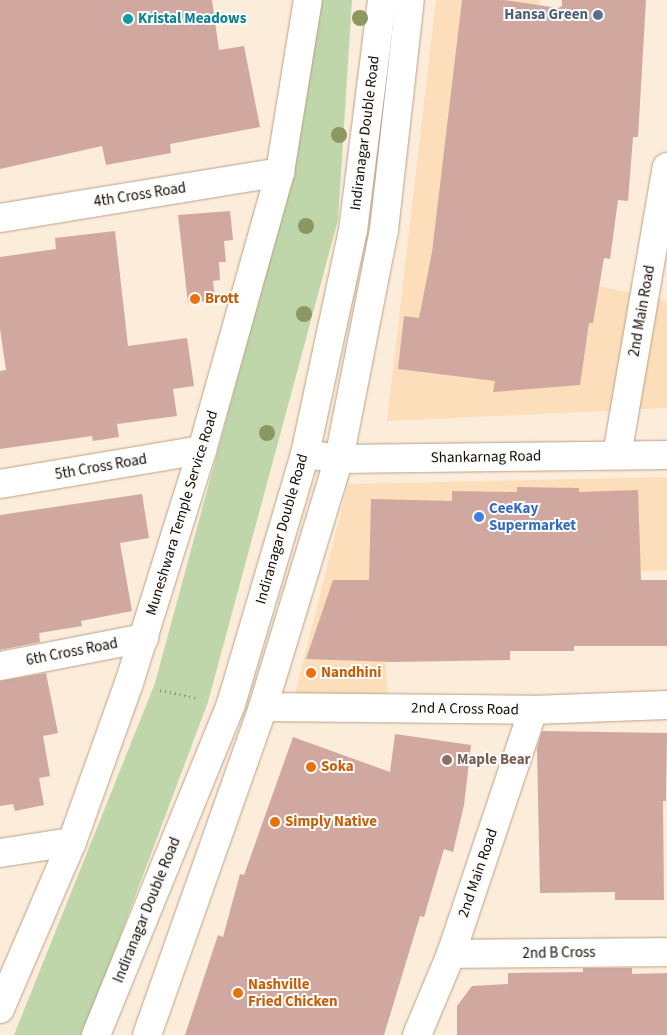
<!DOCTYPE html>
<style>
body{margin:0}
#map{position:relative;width:667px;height:1035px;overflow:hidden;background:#fcecda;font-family:"Source Sans 3",sans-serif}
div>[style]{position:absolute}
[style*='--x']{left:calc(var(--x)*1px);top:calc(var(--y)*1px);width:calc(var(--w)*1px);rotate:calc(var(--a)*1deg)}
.built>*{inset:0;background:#fddeba}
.green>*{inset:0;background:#bed6aa}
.building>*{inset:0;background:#d0a8a0}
.path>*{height:3px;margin-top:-1.5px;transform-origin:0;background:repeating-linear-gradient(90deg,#95897b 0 1px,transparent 0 5px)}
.roads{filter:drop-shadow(0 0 1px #baa185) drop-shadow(0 0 1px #baa185)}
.minor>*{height:28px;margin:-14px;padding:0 14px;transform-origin:14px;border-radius:14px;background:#fff}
.tertiary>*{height:28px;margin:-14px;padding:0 14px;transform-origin:14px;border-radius:14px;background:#fff}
.trees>*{width:16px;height:16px;margin:-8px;border-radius:50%;background:#8c9762}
.dots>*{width:14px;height:14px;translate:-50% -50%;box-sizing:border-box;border:2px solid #fcfcfc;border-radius:50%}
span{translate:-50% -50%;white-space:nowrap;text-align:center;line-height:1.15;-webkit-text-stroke:4px #fcfcfc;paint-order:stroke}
.service-label{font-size:15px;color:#4e5e75;font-weight:700}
.right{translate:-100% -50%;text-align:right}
.culture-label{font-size:15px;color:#0d838f;font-weight:700}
.left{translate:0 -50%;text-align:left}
.street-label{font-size:15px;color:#140c03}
.food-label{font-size:15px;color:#c56008;font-weight:700}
.shop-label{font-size:15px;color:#366cbe;font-weight:700}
.education-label{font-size:15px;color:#785e54;font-weight:700}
</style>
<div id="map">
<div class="built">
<div style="clip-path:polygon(436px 0,540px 0,514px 267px,667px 301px,667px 408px,387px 421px)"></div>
<div style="clip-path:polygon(667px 477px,667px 571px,380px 575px,388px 698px,295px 694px,348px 484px)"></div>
</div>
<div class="green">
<div style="clip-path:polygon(316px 0,352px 0,338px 220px,208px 702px,83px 1035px,14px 1035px,155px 683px,284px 206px)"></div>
</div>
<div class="building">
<div style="clip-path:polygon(0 0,212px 0,219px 50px,244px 46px,260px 127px,170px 144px,171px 153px,106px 165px,102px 146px,0 169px)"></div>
<div style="clip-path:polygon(462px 0,504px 0,558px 8px,562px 6px,562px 0,646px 0,638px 137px,633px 137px,628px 201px,618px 200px,610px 259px,604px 258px,593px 323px,589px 323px,580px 385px,493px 392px,495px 381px,398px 369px,404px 316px,419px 318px,432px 252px)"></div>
<div style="clip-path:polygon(230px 211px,233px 240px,224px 241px,226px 262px,219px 262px,220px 280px,213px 281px,215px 300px,188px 303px,178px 215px)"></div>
<div style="clip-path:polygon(115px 231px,128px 346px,187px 338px,194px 386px,173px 389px,177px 416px,117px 424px,119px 437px,93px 441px,92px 436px,0 449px,0 371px,6px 370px,0 329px,0 257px,56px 249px,55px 238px)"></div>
<div style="clip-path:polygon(517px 487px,579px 488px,579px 492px,638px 490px,641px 580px,667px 580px,667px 646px,574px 646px,574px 651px,510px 651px,510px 660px,393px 662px,306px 659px,333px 580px,369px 580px,371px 499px,452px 501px,452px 491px,517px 492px)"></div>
<div style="clip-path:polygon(142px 494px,149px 538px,120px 543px,132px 611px,81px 621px,82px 626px,39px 633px,40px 642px,0 650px,0 515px)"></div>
<div style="clip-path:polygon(46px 673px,58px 733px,43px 736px,50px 776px,39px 778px,44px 805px,15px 811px,13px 804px,0 806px,0 681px)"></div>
<div style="clip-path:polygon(542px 731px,667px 733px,666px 801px,663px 801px,664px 900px,615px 900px,615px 892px,540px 893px,537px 748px)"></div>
<div style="clip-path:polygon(395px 734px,471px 745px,464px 805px,453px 852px,444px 849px,424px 917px,420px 916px,384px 1035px,185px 1035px,218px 935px,223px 937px,240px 874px,244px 875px,293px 737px,390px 772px)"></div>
<div style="clip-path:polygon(583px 968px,632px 968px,632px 974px,667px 973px,667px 1035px,457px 1035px,457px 1006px,472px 986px,508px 984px,508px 973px,583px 972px)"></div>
</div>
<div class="path">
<div style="--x:160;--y:690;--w:39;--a:12"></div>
</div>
<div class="roads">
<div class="minor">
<div style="--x:0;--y:218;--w:284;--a:-9.3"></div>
<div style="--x:305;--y:454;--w:34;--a:8"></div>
<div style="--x:339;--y:459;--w:328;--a:-0.7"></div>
<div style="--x:617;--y:455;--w:292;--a:-80.2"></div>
<div style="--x:0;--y:484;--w:205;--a:-9.6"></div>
<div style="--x:0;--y:666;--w:147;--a:-11"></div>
<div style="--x:263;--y:707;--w:270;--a:0.6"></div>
<div style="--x:533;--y:710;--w:134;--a:-2.1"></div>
<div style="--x:0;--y:853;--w:73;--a:-8.7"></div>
<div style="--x:451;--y:954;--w:216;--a:-0.5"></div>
<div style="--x:0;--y:1009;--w:182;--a:-66.7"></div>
<div style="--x:72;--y:842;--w:169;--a:-70.3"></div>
<div style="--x:129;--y:683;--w:244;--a:-72.6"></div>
<div style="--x:202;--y:450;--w:289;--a:-74.3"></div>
<div style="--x:280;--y:172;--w:174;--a:-80.8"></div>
<div style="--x:417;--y:1035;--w:88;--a:-67.2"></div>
<div style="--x:451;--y:954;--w:257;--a:-71.4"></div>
</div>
<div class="tertiary">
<div style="--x:96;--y:1035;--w:357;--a:-67.8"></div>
<div style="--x:231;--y:704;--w:261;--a:-73.5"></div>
<div style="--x:305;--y:454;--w:229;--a:-77.9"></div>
<div style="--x:353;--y:230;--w:232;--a:-82.8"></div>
<div style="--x:147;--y:1035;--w:348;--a:-70.5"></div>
<div style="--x:263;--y:707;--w:259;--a:-73"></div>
<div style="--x:339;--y:459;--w:233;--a:-78.9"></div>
<div style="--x:384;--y:230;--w:231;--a:-83.6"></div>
</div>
</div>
<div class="trees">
<div style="left:360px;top:18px"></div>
<div style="left:339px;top:135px"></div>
<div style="left:306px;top:226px"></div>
<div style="left:304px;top:314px"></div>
<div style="left:267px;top:433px"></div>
</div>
<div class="dots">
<div style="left:598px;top:15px;background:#5c6f8a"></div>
<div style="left:128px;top:19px;background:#0f9aa8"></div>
<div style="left:195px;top:299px;background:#e8710a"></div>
<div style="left:479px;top:517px;background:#3f7fe0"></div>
<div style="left:311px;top:673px;background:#e8710a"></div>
<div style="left:447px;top:760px;background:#8d6e63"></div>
<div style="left:311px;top:767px;background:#e8710a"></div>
<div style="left:275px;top:822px;background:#e8710a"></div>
<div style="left:238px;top:993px;background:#e8710a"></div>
</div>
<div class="service-label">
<span class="right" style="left:588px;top:15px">Hansa Green</span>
</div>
<div class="culture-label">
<span class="left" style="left:138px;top:19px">Kristal Meadows</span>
</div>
<div class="street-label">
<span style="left:365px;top:133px;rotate:-83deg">Indiranagar Double Road</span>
<span style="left:140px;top:195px;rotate:-9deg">4th Cross Road</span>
<span style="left:642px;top:311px;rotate:-80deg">2nd Main Road</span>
<span style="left:486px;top:457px;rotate:-1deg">Shankarnag Road</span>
<span style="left:101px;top:467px;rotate:-10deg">5th Cross Road</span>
<span style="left:182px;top:513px;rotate:-73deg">Muneshwara Temple Service Road</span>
<span style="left:282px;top:529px;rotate:-74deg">Indiranagar Double Road</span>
<span style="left:72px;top:652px;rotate:-11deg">6th Cross Road</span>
<span style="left:465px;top:709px;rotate:1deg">2nd A Cross Road</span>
<span style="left:478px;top:873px;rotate:-71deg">2nd Main Road</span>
<span style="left:147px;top:910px;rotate:-68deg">Indiranagar Double Road</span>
<span style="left:559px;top:953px;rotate:-1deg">2nd B Cross</span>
</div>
<div class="food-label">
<span class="left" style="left:205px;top:299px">Brott</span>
<span class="left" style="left:321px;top:673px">Nandhini</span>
<span class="left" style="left:321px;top:767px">Soka</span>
<span class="left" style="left:285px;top:822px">Simply Native</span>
<span class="left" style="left:248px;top:993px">Nashville<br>Fried Chicken</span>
</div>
<div class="shop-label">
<span class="left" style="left:489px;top:517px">CeeKay<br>Supermarket</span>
</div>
<div class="education-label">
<span class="left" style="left:457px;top:760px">Maple Bear</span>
</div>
</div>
